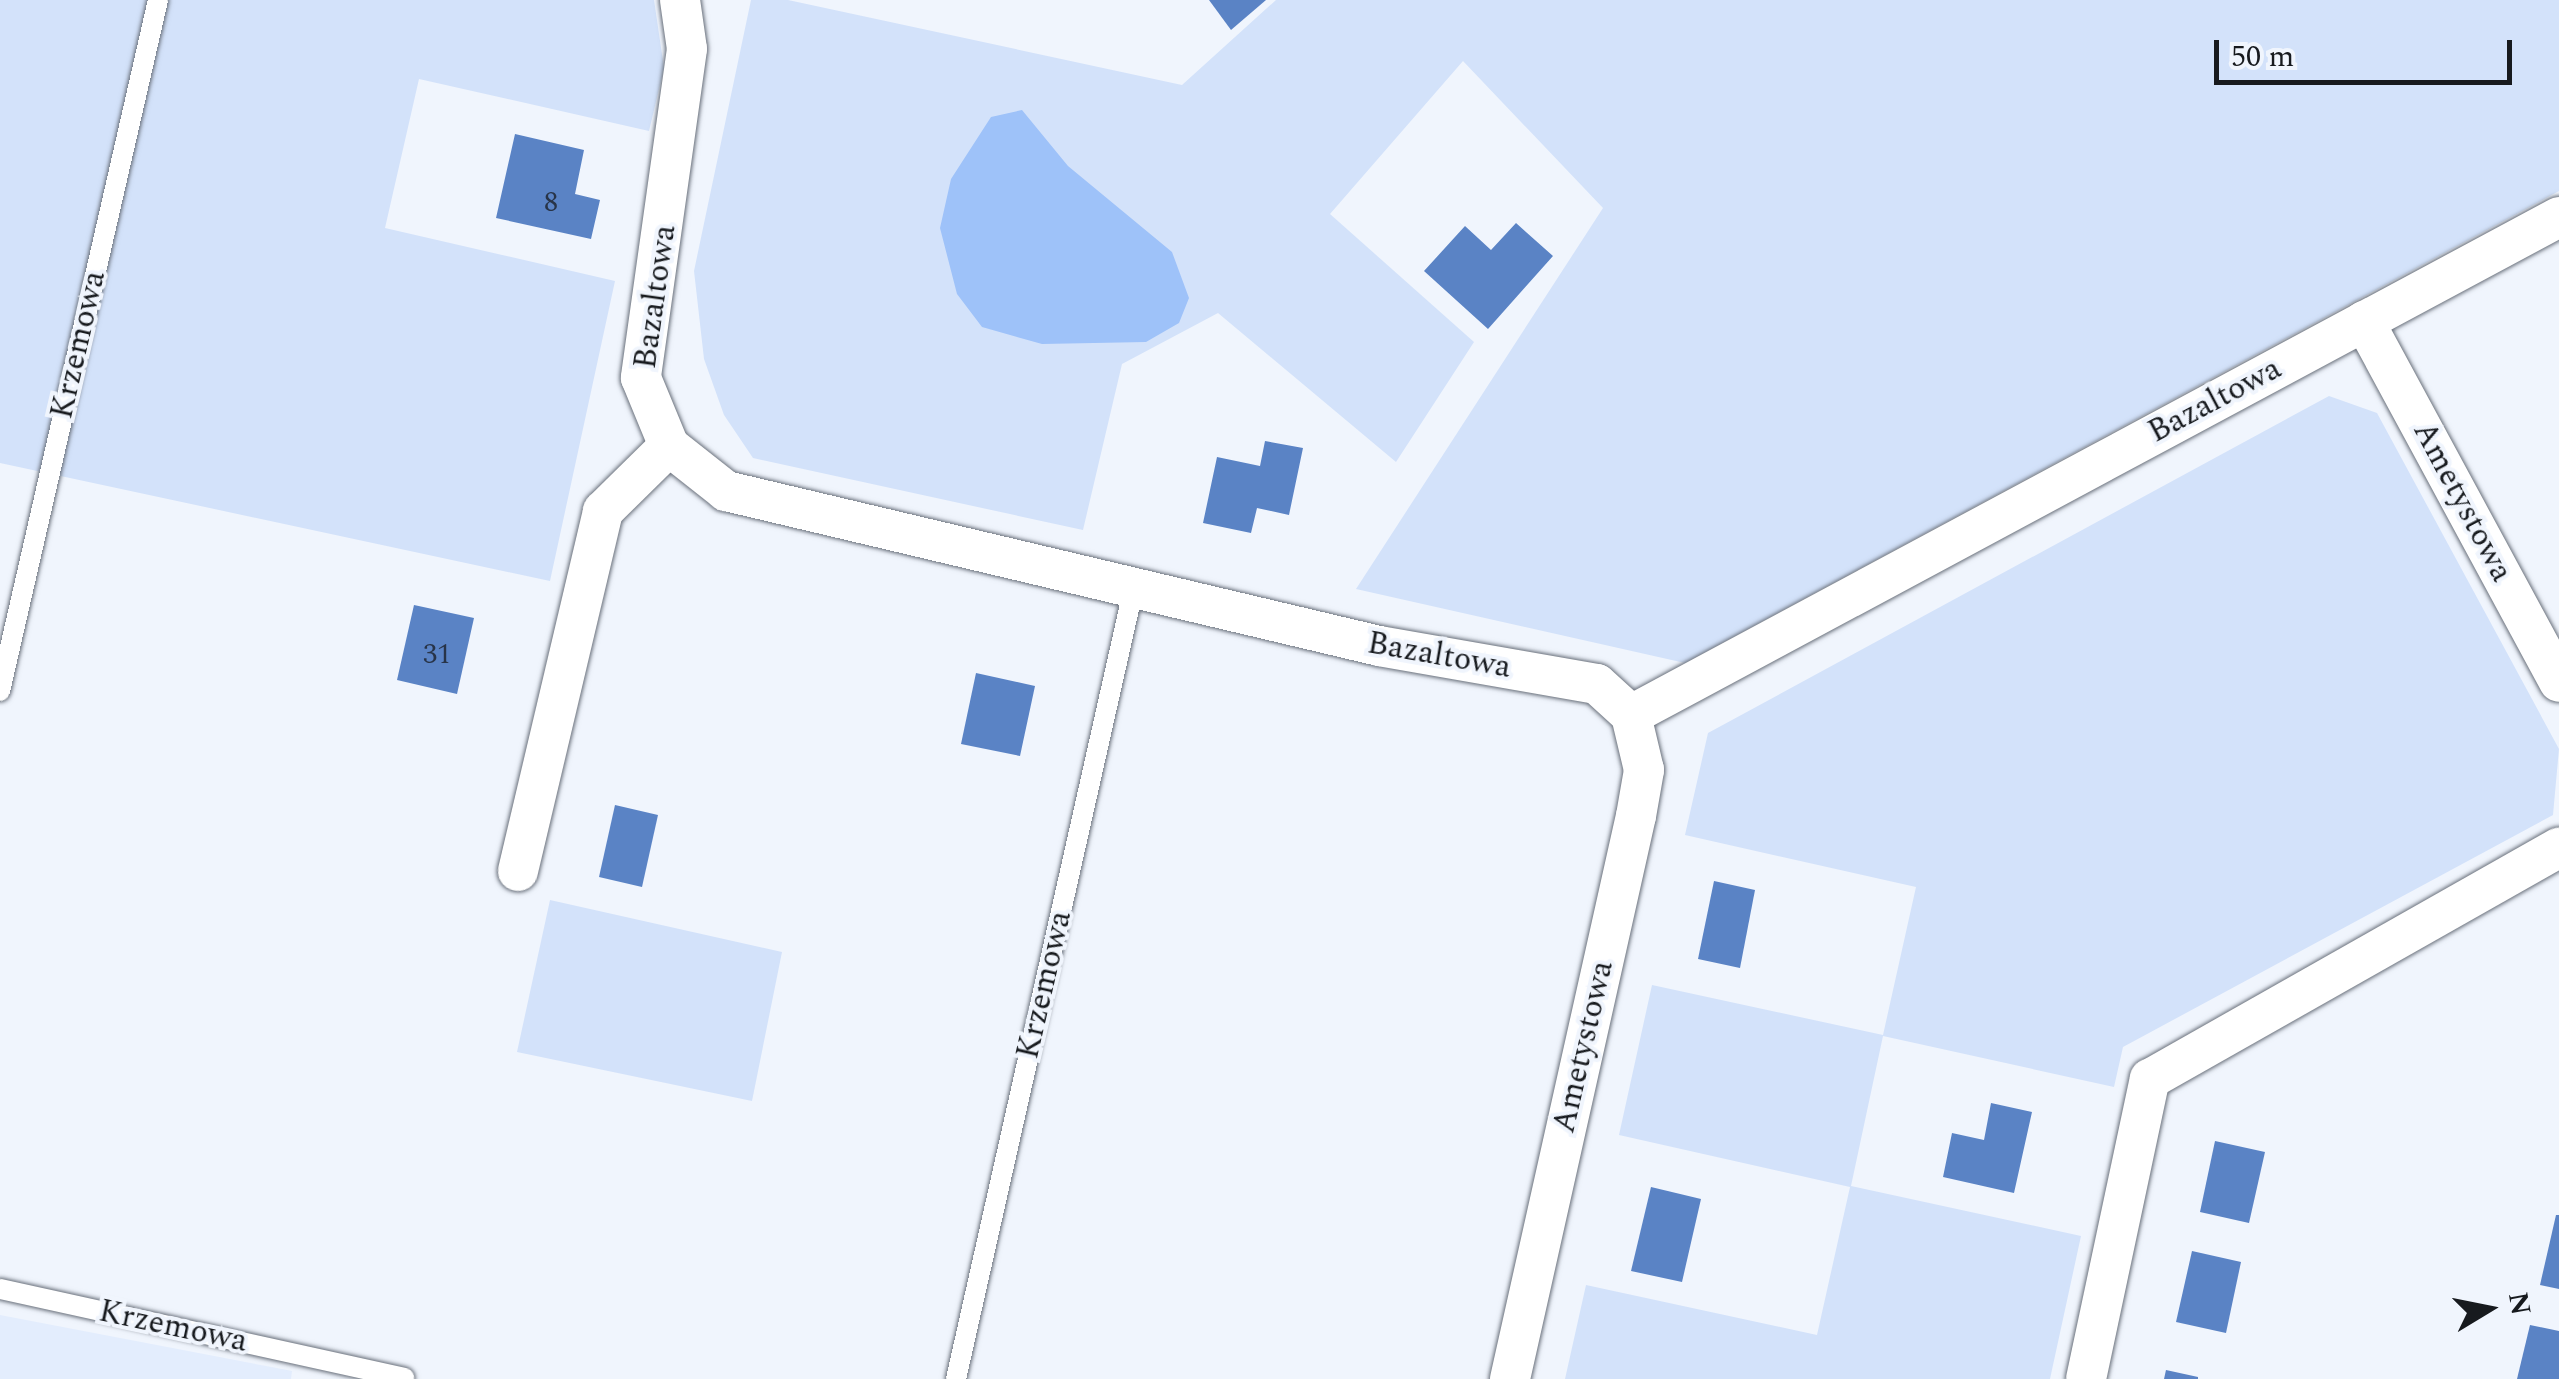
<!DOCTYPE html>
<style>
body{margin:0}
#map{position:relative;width:2559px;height:1379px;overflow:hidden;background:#f0f5fd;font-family:Spectral,serif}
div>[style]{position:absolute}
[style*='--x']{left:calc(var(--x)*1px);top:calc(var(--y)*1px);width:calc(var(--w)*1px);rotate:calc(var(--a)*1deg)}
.built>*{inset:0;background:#e3edfd}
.green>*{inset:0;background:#d3e2fa}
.water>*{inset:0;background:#9ec2f9}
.building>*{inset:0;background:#5a83c5}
.roads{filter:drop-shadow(0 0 2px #69707b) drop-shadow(0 0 2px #69707b)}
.service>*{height:20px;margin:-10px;padding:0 10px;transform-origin:10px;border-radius:10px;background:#fff}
.minor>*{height:40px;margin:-20px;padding:0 20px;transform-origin:20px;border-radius:20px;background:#fff}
span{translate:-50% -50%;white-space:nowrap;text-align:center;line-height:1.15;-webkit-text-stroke:8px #f0f5fd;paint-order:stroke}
.number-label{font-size:28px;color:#283448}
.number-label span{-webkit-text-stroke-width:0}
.street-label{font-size:32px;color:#171a1e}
.north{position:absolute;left:2439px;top:1259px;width:100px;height:100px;-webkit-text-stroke:8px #f0f5fd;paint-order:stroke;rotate:80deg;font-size:28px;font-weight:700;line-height:40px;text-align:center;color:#171a1e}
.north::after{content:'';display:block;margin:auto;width:35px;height:45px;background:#171a1e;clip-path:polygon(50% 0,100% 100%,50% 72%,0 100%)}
.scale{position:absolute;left:2214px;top:40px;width:298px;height:45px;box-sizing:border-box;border:5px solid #171a1e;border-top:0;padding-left:12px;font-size:30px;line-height:35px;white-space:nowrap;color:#171a1e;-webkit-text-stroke:8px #f0f5fd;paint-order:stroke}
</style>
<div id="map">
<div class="built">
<div style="clip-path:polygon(0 1315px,292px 1371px,291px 1379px,0 1379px)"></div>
</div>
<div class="green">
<div style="clip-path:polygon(0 0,654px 0,664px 68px,649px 131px,419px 79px,385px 228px,615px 281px,550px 581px,0 463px)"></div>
<div style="clip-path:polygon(751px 0,788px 0,1182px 85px,1276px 0,2559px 0,2559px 191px,1685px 663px,1356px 589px,1603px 208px,1463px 61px,1330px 214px,1474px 342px,1396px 462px,1218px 313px,1122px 364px,1083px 530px,753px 458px,724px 415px,704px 359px,694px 271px)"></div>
<div style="clip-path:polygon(2329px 396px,2377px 413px,2559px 749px,2553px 815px,2123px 1047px,2114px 1087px,1883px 1036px,1851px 1186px,2081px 1236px,2050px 1379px,1565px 1379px,1586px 1285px,1817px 1335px,1850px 1187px,1619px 1135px,1652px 985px,1883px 1035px,1916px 887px,1685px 835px,1708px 733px)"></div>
<div style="clip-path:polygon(550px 900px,782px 952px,752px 1101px,517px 1052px)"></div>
</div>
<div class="water">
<div style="clip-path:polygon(1022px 110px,1068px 166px,1172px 252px,1189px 298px,1179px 323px,1146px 342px,1042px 344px,982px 327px,957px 294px,940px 228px,951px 179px,991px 117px)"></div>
</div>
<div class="building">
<div style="clip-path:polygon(1209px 0,1266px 0,1231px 30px)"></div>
<div style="clip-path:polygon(515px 134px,584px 150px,575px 194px,600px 200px,591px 239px,496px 218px)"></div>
<div style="clip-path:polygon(1516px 223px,1553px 256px,1488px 329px,1424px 271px,1465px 226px,1491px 250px)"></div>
<div style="clip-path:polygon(1265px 441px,1303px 448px,1289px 515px,1257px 508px,1251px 533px,1203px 523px,1217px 457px,1260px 466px)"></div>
<div style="clip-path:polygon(414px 605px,474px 618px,457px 694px,397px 680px)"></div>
<div style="clip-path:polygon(976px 673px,1035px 686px,1020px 756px,961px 744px)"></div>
<div style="clip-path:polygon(615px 805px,658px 815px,642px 887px,599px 877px)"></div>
<div style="clip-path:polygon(1714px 881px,1755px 890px,1740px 968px,1698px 959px)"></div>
<div style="clip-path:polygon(1991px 1103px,2032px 1112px,2014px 1193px,1943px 1177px,1952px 1133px,1984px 1140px)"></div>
<div style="clip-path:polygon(2215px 1141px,2265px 1152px,2249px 1223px,2200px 1212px)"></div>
<div style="clip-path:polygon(1651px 1187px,1701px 1199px,1682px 1282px,1631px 1271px)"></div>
<div style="clip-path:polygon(2556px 1215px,2559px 1215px,2559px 1289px,2540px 1285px)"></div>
<div style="clip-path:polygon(2192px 1251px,2241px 1262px,2226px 1333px,2176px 1322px)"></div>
<div style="clip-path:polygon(2530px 1325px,2559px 1331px,2559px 1379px,2517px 1379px)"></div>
<div style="clip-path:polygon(2166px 1370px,2198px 1377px,2198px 1379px,2164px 1379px)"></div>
</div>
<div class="roads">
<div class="service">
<div style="--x:0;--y:691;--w:709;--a:-77.12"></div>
<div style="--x:0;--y:1289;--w:414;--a:12.4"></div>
<div style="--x:956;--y:1379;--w:808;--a:-77.34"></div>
</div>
<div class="minor">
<div style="--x:680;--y:0;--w:49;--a:81.9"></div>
<div style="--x:687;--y:49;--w:332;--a:98"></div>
<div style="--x:641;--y:378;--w:74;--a:67.6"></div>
<div style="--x:669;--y:446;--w:73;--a:38.3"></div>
<div style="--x:726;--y:491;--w:671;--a:13.35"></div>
<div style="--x:1379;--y:646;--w:221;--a:9.9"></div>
<div style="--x:1597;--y:684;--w:46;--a:42.4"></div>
<div style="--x:1631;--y:715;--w:1053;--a:-28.22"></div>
<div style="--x:2364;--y:321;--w:410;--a:61.6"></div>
<div style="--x:518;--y:871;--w:370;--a:-76.7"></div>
<div style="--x:603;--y:511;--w:93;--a:-44.6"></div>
<div style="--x:1510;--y:1379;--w:577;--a:-77.39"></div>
<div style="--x:1636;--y:816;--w:47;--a:-80.1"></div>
<div style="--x:1644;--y:770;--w:57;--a:-103.3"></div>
<div style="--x:2086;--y:1379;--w:307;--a:-78"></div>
<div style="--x:2150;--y:1079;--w:470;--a:-29.5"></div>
</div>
</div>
<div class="number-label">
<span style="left:551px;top:203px">8</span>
<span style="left:437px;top:655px">31</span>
</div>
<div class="street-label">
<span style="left:656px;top:297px;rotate:-82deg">Bazaltowa</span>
<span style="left:79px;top:345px;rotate:-77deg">Krzemowa</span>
<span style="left:2215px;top:401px;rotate:-28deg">Bazaltowa</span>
<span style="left:2462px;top:502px;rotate:62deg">Ametystowa</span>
<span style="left:1439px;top:656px;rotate:10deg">Bazaltowa</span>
<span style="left:1045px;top:985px;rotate:-77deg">Krzemowa</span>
<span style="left:1584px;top:1047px;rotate:-77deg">Ametystowa</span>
<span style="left:173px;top:1327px;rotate:12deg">Krzemowa</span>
</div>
<div class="north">N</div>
<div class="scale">50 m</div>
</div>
